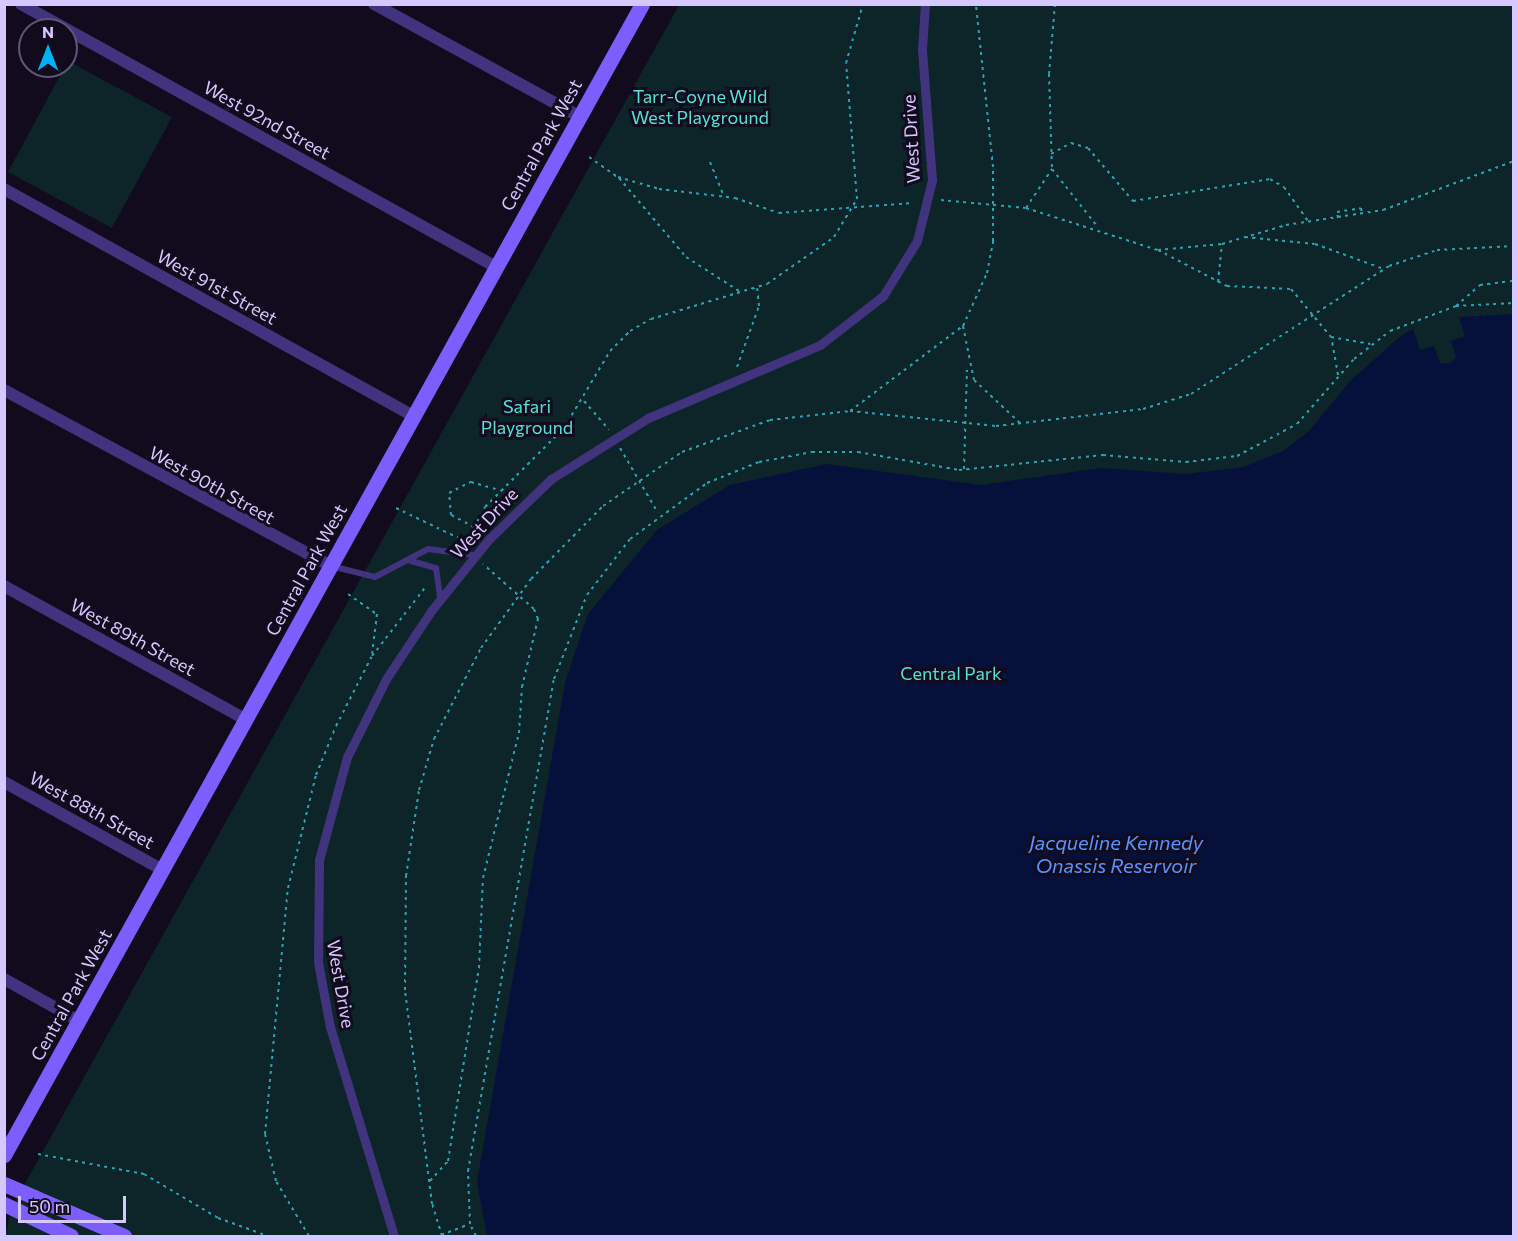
<!DOCTYPE html>
<style>
body{margin:0}
#map{position:relative;width:1518px;height:1241px;overflow:hidden;background:#110b1d;font-family:Commissioner,sans-serif}
div>[style]{position:absolute}
[style*='--x']{left:calc(var(--x)*1px);top:calc(var(--y)*1px);width:calc(var(--w)*1px);rotate:calc(var(--a)*1deg)}
.green>*{inset:0;background:#0d2428}
.water>*{inset:0;background:#06113b}
.path>*{height:2px;margin-top:-1px;transform-origin:0;background:repeating-linear-gradient(90deg,#27a5b3 0 3px,transparent 0 7.5px)}
.service>*{height:6px;margin:-3px;padding:0 3px;transform-origin:3px;border-radius:3px;background:#42337f}
.pedestrian>*{height:9px;margin:-4.5px;padding:0 4.5px;transform-origin:4.5px;border-radius:4.5px;background:#42337f}
.minor>*{height:12px;margin:-6px;padding:0 6px;transform-origin:6px;border-radius:6px;background:#42337f}
.secondary>*{height:15px;margin:-7.5px;padding:0 7.5px;transform-origin:7.5px;border-radius:7.5px;background:#7c5eff}
.path-bridge>*{height:2px;margin-top:-1px;transform-origin:0;background:repeating-linear-gradient(90deg,#27a5b3 0 3px,transparent 0 7.5px)}
span{translate:-50% -50%;white-space:nowrap;text-align:center;line-height:1.15;-webkit-text-stroke:6px #110b1d;paint-order:stroke}
.park-label{font-size:18px;color:#4ee4d7}
.street-label{font-size:18px;color:#d7c7ff}
.water-label{font-size:20px;color:#5595ff;font-style:italic}
.frame{position:absolute;inset:0;border:6px solid #d7c7ff;pointer-events:none}
.north{position:absolute;left:18px;top:18px;width:60px;height:60px;box-sizing:border-box;background:#110b1d;border:2px solid #605677;border-radius:50%;rotate:0deg;font-size:16px;font-weight:700;line-height:24px;text-align:center;color:#d7c7ff}
.north::after{content:'';display:block;margin:auto;width:21px;height:27px;background:#00b2f2;clip-path:polygon(50% 0,100% 100%,50% 72%,0 100%)}
.scale{position:absolute;left:18px;top:1196px;width:108px;height:27px;box-sizing:border-box;border:3px solid #d7c7ff;border-top:0;padding-left:8px;font-size:18px;line-height:21px;white-space:nowrap;color:#d7c7ff;-webkit-text-stroke:4px #110b1d;paint-order:stroke}
</style>
<div id="map">
<div class="green">
<div style="clip-path:polygon(679px 5px,1513px 5px,1513px 1236px,5px 1236px,12px 1207px)"></div>
<div style="clip-path:polygon(68px 61px,172px 117px,112px 228px,8px 172px)"></div>
</div>
<div class="water">
<div style="clip-path:polygon(1513px 314px,1513px 1236px,487px 1236px,477px 1182px,565px 683px,588px 614px,657px 530px,730px 485px,827px 464px,981px 485px,1102px 468px,1186px 474px,1244px 467px,1283px 451px,1309px 431px,1350px 381px,1402px 335px,1413px 329px,1420px 350px,1434px 346px,1440px 363px,1450px 364px,1456px 357px,1451px 341px,1465px 336px,1459px 317px)"></div>
</div>
<div class="path">
<div style="--x:1055;--y:4;--w:70;--a:94.9"></div>
<div style="--x:1049;--y:74;--w:95;--a:88.2"></div>
<div style="--x:1052;--y:169;--w:73;--a:51.7"></div>
<div style="--x:1051;--y:154;--w:23;--a:-29"></div>
<div style="--x:1071;--y:143;--w:18;--a:16"></div>
<div style="--x:1088;--y:148;--w:70;--a:49.7"></div>
<div style="--x:1133;--y:201;--w:139;--a:-9.1"></div>
<div style="--x:1270;--y:179;--w:16;--a:30"></div>
<div style="--x:1284;--y:187;--w:42;--a:54.8"></div>
<div style="--x:589;--y:157;--w:35;--a:35"></div>
<div style="--x:618;--y:177;--w:43;--a:16.3"></div>
<div style="--x:659;--y:189;--w:77;--a:6.8"></div>
<div style="--x:735;--y:198;--w:46;--a:18.8"></div>
<div style="--x:779;--y:213;--w:134;--a:-4.3"></div>
<div style="--x:710;--y:162;--w:38;--a:68"></div>
<div style="--x:619;--y:178;--w:104;--a:49.7"></div>
<div style="--x:686;--y:257;--w:67;--a:32.7"></div>
<div style="--x:941;--y:200;--w:85;--a:5.4"></div>
<div style="--x:1026;--y:208;--w:139;--a:17.7"></div>
<div style="--x:1158;--y:250;--w:64;--a:-5.4"></div>
<div style="--x:1222;--y:244;--w:67;--a:-16.5"></div>
<div style="--x:1286;--y:225;--w:98;--a:-8.8"></div>
<div style="--x:1383;--y:210;--w:140;--a:-20.5"></div>
<div style="--x:1026;--y:208;--w:47;--a:-56.3"></div>
<div style="--x:1338;--y:218;--w:6;--a:-99"></div>
<div style="--x:1337;--y:212;--w:24;--a:-9"></div>
<div style="--x:1361;--y:208;--w:5;--a:79"></div>
<div style="--x:1245;--y:237;--w:70;--a:5.7"></div>
<div style="--x:1315;--y:244;--w:73;--a:19.9"></div>
<div style="--x:1158;--y:250;--w:78;--a:27.6"></div>
<div style="--x:1227;--y:286;--w:64;--a:2.7"></div>
<div style="--x:1218;--y:282;--w:38;--a:-84"></div>
<div style="--x:1456;--y:306;--w:32;--a:-41"></div>
<div style="--x:1480;--y:285;--w:34;--a:-7"></div>
<div style="--x:963;--y:326;--w:55;--a:78.5"></div>
<div style="--x:974;--y:380;--w:63;--a:43.1"></div>
<div style="--x:737;--y:367;--w:65;--a:-70.2"></div>
<div style="--x:759;--y:306;--w:18;--a:-96"></div>
<div style="--x:1338;--y:375;--w:39;--a:-100"></div>
<div style="--x:1331;--y:337;--w:40;--a:10"></div>
<div style="--x:584;--y:401;--w:38;--a:49"></div>
<div style="--x:850;--y:411;--w:141;--a:-37"></div>
<div style="--x:963;--y:326;--w:58;--a:-65.6"></div>
<div style="--x:987;--y:273;--w:33;--a:-79"></div>
<div style="--x:993;--y:241;--w:74;--a:-90"></div>
<div style="--x:993;--y:167;--w:164;--a:-96"></div>
<div style="--x:620;--y:448;--w:75;--a:59.7"></div>
<div style="--x:964;--y:469;--w:99;--a:-88.3"></div>
<div style="--x:396;--y:508;--w:79;--a:25.6"></div>
<div style="--x:467;--y:542;--w:39;--a:-63"></div>
<div style="--x:485;--y:507;--w:112;--a:-45"></div>
<div style="--x:564;--y:428;--w:90;--a:-59.1"></div>
<div style="--x:610;--y:351;--w:28;--a:-45"></div>
<div style="--x:630;--y:331;--w:24;--a:-30"></div>
<div style="--x:651;--y:319;--w:121;--a:-16.8"></div>
<div style="--x:767;--y:284;--w:82;--a:-35"></div>
<div style="--x:834;--y:237;--w:44;--a:-58.8"></div>
<div style="--x:857;--y:199;--w:136;--a:-94.6"></div>
<div style="--x:846;--y:63;--w:61;--a:-73.9"></div>
<div style="--x:474;--y:527;--w:26;--a:-152"></div>
<div style="--x:451;--y:515;--w:22;--a:-95"></div>
<div style="--x:449;--y:493;--w:25;--a:-27"></div>
<div style="--x:471;--y:482;--w:29;--a:16"></div>
<div style="--x:348;--y:594;--w:35;--a:35"></div>
<div style="--x:377;--y:614;--w:40;--a:97.1"></div>
<div style="--x:38;--y:1154;--w:108;--a:10.7"></div>
<div style="--x:144;--y:1174;--w:86;--a:30.7"></div>
<div style="--x:218;--y:1218;--w:53;--a:19.8"></div>
<div style="--x:430;--y:1181;--w:27;--a:-48"></div>
<div style="--x:448;--y:1161;--w:195;--a:-80.9"></div>
<div style="--x:479;--y:968;--w:90;--a:-87.5"></div>
<div style="--x:483;--y:878;--w:149;--a:-76.1"></div>
<div style="--x:519;--y:733;--w:46;--a:-86.3"></div>
<div style="--x:522;--y:687;--w:70;--a:-76.8"></div>
<div style="--x:538;--y:619;--w:11;--a:-112"></div>
<div style="--x:534;--y:609;--w:68;--a:-138.6"></div>
<div style="--x:441;--y:1235;--w:30;--a:-21"></div>
<div style="--x:309;--y:1236;--w:64;--a:-121"></div>
<div style="--x:276;--y:1181;--w:48;--a:-103.2"></div>
<div style="--x:265;--y:1134;--w:247;--a:-84.7"></div>
<div style="--x:288;--y:888;--w:116;--a:-76.1"></div>
<div style="--x:316;--y:775;--w:53;--a:-67.8"></div>
<div style="--x:336;--y:726;--w:79;--a:-62.8"></div>
<div style="--x:372;--y:656;--w:90;--a:-52.2"></div>
<div style="--x:442;--y:1236;--w:34;--a:-107"></div>
<div style="--x:432;--y:1204;--w:216;--a:-97.2"></div>
<div style="--x:405;--y:990;--w:114;--a:-89.5"></div>
<div style="--x:406;--y:876;--w:87;--a:-81.4"></div>
<div style="--x:419;--y:790;--w:53;--a:-73.6"></div>
<div style="--x:434;--y:739;--w:102;--a:-62.7"></div>
<div style="--x:481;--y:648;--w:85;--a:-54.1"></div>
<div style="--x:531;--y:579;--w:103;--a:-45.4"></div>
<div style="--x:603;--y:506;--w:96;--a:-34.4"></div>
<div style="--x:682;--y:452;--w:94;--a:-20"></div>
<div style="--x:770;--y:420;--w:81;--a:-6.4"></div>
<div style="--x:850;--y:411;--w:147;--a:5.9"></div>
<div style="--x:996;--y:426;--w:148;--a:-6.6"></div>
<div style="--x:1143;--y:409;--w:50;--a:-17.4"></div>
<div style="--x:1191;--y:394;--w:236;--a:-32.9"></div>
<div style="--x:1389;--y:266;--w:51;--a:-18.4"></div>
<div style="--x:1437;--y:250;--w:77;--a:-3"></div>
<div style="--x:476;--y:1236;--w:13;--a:-117"></div>
<div style="--x:470;--y:1224;--w:53;--a:-92.2"></div>
<div style="--x:468;--y:1171;--w:499;--a:-80.1"></div>
<div style="--x:554;--y:679;--w:90;--a:-68.6"></div>
<div style="--x:587;--y:595;--w:71;--a:-52.5"></div>
<div style="--x:630;--y:539;--w:95;--a:-36"></div>
<div style="--x:707;--y:483;--w:56;--a:-22"></div>
<div style="--x:759;--y:462;--w:54;--a:-10.7"></div>
<div style="--x:812;--y:452;--w:46;--a:0"></div>
<div style="--x:858;--y:452;--w:103;--a:10.1"></div>
<div style="--x:959;--y:470;--w:145;--a:-5.9"></div>
<div style="--x:1103;--y:455;--w:83;--a:4.8"></div>
<div style="--x:1186;--y:462;--w:51;--a:-6.7"></div>
<div style="--x:1237;--y:456;--w:68;--a:-28.1"></div>
<div style="--x:1297;--y:424;--w:86;--a:-48.8"></div>
<div style="--x:1354;--y:359;--w:46;--a:-37.9"></div>
<div style="--x:1390;--y:331;--w:71;--a:-20.7"></div>
<div style="--x:1456;--y:306;--w:58;--a:-3"></div>
</div>
<div class="service">
<div style="--x:411;--y:561;--w:26;--a:16"></div>
<div style="--x:436;--y:568;--w:30;--a:82"></div>
<div style="--x:331;--y:566;--w:45;--a:14"></div>
<div style="--x:375;--y:577;--w:60;--a:-27.8"></div>
<div style="--x:428;--y:549;--w:46;--a:7.4"></div>
</div>
<div class="pedestrian">
<div style="--x:394;--y:1236;--w:219;--a:-107"></div>
<div style="--x:330;--y:1027;--w:66;--a:-100.5"></div>
<div style="--x:318;--y:962;--w:102;--a:-89.4"></div>
<div style="--x:319;--y:860;--w:107;--a:-74.8"></div>
<div style="--x:347;--y:757;--w:87;--a:-63.4"></div>
<div style="--x:386;--y:679;--w:82;--a:-56.5"></div>
<div style="--x:431;--y:611;--w:91;--a:-51.2"></div>
<div style="--x:488;--y:540;--w:88;--a:-44.1"></div>
<div style="--x:551;--y:479;--w:115;--a:-32.2"></div>
<div style="--x:648;--y:418;--w:187;--a:-23"></div>
<div style="--x:820;--y:345;--w:80;--a:-37.9"></div>
<div style="--x:883;--y:296;--w:65;--a:-58.3"></div>
<div style="--x:917;--y:241;--w:63;--a:-76.2"></div>
<div style="--x:932;--y:180;--w:131;--a:-94.4"></div>
<div style="--x:922;--y:49;--w:45;--a:-86.2"></div>
</div>
<div class="minor">
<div style="--x:21;--y:4;--w:543;--a:28.97"></div>
<div style="--x:374;--y:4;--w:235;--a:28.7"></div>
<div style="--x:4;--y:189;--w:468;--a:29"></div>
<div style="--x:4;--y:390;--w:371;--a:28.3"></div>
<div style="--x:4;--y:586;--w:275;--a:28.9"></div>
<div style="--x:4;--y:782;--w:182;--a:29"></div>
<div style="--x:4;--y:979;--w:86;--a:29.2"></div>
</div>
<div class="secondary">
<div style="--x:4;--y:1155;--w:1316;--a:-61"></div>
<div style="--x:4;--y:1184;--w:131;--a:23.4"></div>
<div style="--x:4;--y:1204;--w:74;--a:25.5"></div>
</div>
<div class="path-bridge">
<div style="--x:1291;--y:289;--w:62;--a:50.2"></div>
</div>
<div class="park-label">
<span style="left:700px;top:107px">Tarr-Coyne Wild<br>West Playground</span>
<span style="left:527px;top:417px">Safari<br>Playground</span>
<span style="left:951px;top:673px">Central Park</span>
</div>
<div class="street-label">
<span style="left:267px;top:120px;rotate:29deg">West 92nd Street</span>
<span style="left:911px;top:139px;rotate:-93deg">West Drive</span>
<span style="left:541px;top:145px;rotate:-61deg">Central Park West</span>
<span style="left:217px;top:287px;rotate:29deg">West 91st Street</span>
<span style="left:212px;top:485px;rotate:29deg">West 90th Street</span>
<span style="left:484px;top:523px;rotate:-47deg">West Drive</span>
<span style="left:306px;top:570px;rotate:-61deg">Central Park West</span>
<span style="left:133px;top:637px;rotate:29deg">West 89th Street</span>
<span style="left:92px;top:810px;rotate:29deg">West 88th Street</span>
<span style="left:341px;top:984px;rotate:80deg">West Drive</span>
<span style="left:71px;top:995px;rotate:-61deg">Central Park West</span>
</div>
<div class="water-label">
<span style="left:1116px;top:854px">Jacqueline Kennedy<br>Onassis Reservoir</span>
</div>
<div class="frame"></div>
<div class="north">N</div>
<div class="scale">50 m</div>
</div>
